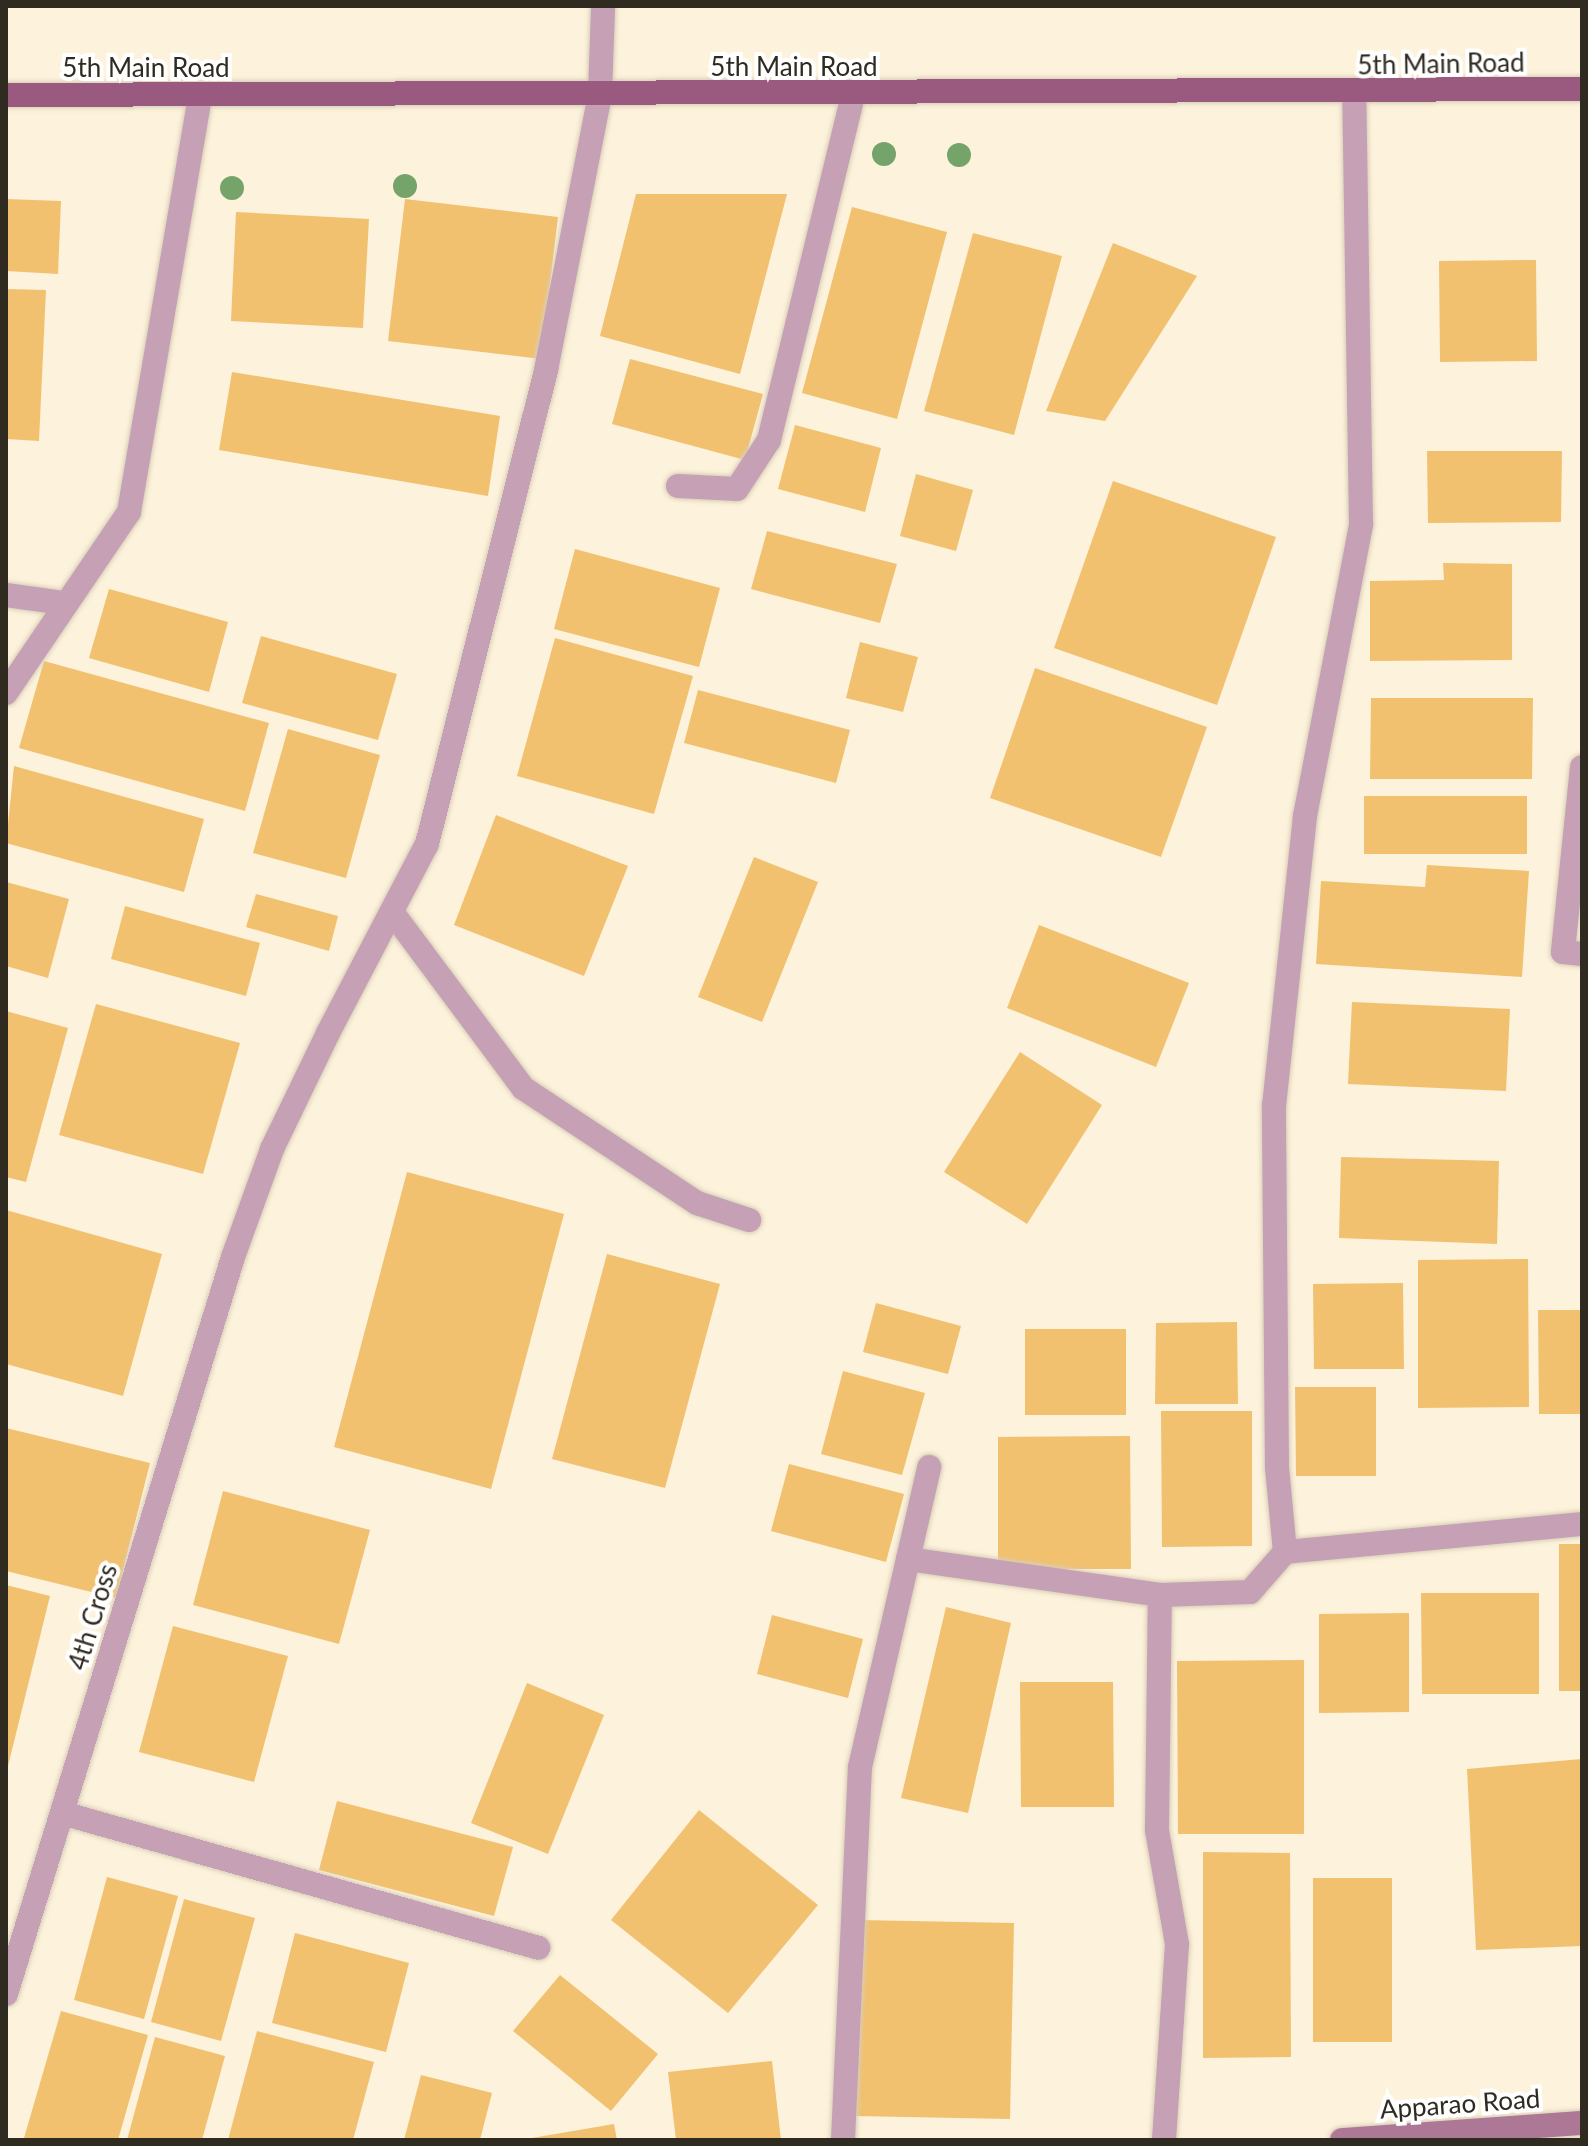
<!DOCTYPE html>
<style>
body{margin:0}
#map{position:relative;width:1588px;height:2146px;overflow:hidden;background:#fdf2db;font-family:Lato,sans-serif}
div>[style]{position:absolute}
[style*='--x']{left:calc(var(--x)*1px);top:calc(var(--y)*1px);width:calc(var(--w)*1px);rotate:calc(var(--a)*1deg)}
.building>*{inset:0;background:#f1c170}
.roads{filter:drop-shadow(0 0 2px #d8ceb9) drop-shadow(0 0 2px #d8ceb9)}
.lane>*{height:24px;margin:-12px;padding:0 12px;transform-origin:12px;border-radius:12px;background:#c6a0b4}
.street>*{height:24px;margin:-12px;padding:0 12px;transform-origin:12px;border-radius:12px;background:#c6a0b4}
.secondary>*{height:24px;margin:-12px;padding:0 12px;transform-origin:12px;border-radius:12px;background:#ad7895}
.primary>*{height:24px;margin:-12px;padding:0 12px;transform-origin:12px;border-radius:12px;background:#9a5a7f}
.trees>*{width:24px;height:24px;margin:-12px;border-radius:50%;background:#74a469}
span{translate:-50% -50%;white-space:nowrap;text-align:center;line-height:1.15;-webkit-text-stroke:8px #fff;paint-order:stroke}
.street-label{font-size:26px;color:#302b20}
.frame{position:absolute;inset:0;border:8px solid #302b20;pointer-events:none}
</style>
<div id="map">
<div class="building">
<div style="clip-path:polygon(636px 194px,787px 194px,740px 374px,600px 336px)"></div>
<div style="clip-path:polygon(6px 199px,61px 201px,58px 274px,6px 271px)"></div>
<div style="clip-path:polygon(405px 199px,558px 217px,541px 359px,388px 341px)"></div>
<div style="clip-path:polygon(852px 207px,947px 232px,897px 419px,802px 393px)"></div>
<div style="clip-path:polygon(236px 212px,369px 219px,363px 328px,231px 321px)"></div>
<div style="clip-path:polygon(973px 233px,1062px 256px,1014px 435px,924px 411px)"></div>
<div style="clip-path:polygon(1113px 243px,1197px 276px,1105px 421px,1046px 411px)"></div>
<div style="clip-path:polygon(1536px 260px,1537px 361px,1440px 362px,1439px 261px)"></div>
<div style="clip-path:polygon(6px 289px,46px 290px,39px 441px,6px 439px)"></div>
<div style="clip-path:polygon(630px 359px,763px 394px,745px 460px,612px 424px)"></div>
<div style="clip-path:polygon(232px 372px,500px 416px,488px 496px,219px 450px)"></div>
<div style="clip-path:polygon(795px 425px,881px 448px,865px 512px,778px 489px)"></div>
<div style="clip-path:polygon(1427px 451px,1562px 451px,1561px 522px,1428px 523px)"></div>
<div style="clip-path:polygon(916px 474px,973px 490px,956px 551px,900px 536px)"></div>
<div style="clip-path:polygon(1113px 481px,1276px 537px,1217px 705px,1054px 648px)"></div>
<div style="clip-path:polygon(767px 531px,897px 564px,880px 623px,751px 589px)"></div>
<div style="clip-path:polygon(575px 549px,720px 588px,699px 667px,554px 629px)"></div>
<div style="clip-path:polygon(1443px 563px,1512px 564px,1512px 660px,1370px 661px,1370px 581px,1444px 580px)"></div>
<div style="clip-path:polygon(109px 589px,228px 622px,209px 692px,89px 658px)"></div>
<div style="clip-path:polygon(261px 636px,397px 674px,378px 740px,242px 703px)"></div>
<div style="clip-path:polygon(555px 638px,693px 676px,654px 814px,517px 776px)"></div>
<div style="clip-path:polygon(860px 642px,918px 657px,903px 712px,846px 698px)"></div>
<div style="clip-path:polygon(44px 661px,269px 723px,245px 811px,19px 748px)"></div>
<div style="clip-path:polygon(1035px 668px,1207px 727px,1161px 857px,990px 798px)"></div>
<div style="clip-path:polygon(698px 690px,850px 730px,836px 783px,684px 743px)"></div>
<div style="clip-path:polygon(1371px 698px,1533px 698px,1532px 779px,1370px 779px)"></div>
<div style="clip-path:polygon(288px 729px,380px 755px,346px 878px,253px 853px)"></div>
<div style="clip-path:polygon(14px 766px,204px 819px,184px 892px,6px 843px)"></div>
<div style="clip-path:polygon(1364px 796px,1527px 796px,1527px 854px,1364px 854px)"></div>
<div style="clip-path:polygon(496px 815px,628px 866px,584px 976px,454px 925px)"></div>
<div style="clip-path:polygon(754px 857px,818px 882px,762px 1022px,698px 997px)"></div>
<div style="clip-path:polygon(1427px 865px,1529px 871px,1522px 977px,1316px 964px,1321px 881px,1425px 887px)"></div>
<div style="clip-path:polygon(6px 882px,69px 899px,48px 978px,6px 966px)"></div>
<div style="clip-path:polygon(256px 894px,338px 916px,329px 951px,246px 927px)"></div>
<div style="clip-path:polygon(125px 906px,260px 943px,246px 996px,111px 959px)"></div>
<div style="clip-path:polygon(1039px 925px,1189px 983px,1156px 1067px,1007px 1008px)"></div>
<div style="clip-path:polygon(1352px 1002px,1510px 1009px,1506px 1091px,1348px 1084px)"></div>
<div style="clip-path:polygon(96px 1004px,240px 1043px,203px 1174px,59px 1135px)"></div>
<div style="clip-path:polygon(6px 1011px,68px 1028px,26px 1182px,6px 1177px)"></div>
<div style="clip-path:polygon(1020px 1052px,1102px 1105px,1027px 1224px,944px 1172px)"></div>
<div style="clip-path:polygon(1341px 1157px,1499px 1161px,1497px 1244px,1339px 1238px)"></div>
<div style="clip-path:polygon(407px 1172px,564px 1214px,491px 1489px,334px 1447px)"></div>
<div style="clip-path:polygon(6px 1210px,162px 1254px,123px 1396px,6px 1364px)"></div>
<div style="clip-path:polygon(607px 1254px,720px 1284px,665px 1488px,552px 1459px)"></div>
<div style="clip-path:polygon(1528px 1259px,1529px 1407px,1418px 1408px,1418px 1260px)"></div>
<div style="clip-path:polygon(1403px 1283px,1404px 1369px,1314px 1369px,1313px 1284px)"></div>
<div style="clip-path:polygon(876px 1303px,961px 1326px,948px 1374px,863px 1352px)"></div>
<div style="clip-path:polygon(1538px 1310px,1582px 1310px,1582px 1414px,1539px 1414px)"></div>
<div style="clip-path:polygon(1237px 1322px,1238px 1404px,1155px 1404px,1156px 1323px)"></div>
<div style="clip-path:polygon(1025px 1329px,1126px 1329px,1126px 1415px,1025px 1415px)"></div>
<div style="clip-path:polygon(843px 1371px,925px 1393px,902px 1475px,821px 1454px)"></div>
<div style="clip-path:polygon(1295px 1387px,1376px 1387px,1376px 1476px,1296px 1476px)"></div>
<div style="clip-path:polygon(1161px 1411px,1252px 1411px,1252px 1546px,1162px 1547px)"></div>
<div style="clip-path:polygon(6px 1428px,150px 1463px,116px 1598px,6px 1571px)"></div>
<div style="clip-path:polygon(1130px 1436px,1131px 1569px,998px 1569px,998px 1437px)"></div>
<div style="clip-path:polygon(789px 1464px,904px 1494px,886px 1562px,771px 1531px)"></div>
<div style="clip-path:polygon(223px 1491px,370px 1530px,339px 1644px,193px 1605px)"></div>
<div style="clip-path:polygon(1559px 1544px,1582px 1544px,1582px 1691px,1559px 1691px)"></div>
<div style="clip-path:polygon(6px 1585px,50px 1596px,7px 1770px,6px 1770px)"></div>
<div style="clip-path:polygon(1421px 1593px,1539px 1593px,1539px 1694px,1422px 1694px)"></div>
<div style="clip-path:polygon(946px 1607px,1011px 1623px,968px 1813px,901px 1798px)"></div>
<div style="clip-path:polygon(1409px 1613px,1409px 1712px,1319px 1713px,1319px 1614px)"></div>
<div style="clip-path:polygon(772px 1615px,863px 1639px,848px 1698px,757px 1674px)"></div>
<div style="clip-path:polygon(173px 1626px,288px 1656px,254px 1782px,139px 1752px)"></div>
<div style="clip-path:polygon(1304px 1660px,1304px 1834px,1178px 1834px,1177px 1661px)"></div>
<div style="clip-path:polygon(1020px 1682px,1113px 1682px,1114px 1807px,1021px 1807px)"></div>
<div style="clip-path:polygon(527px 1683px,604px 1715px,548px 1854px,471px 1823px)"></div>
<div style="clip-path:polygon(1582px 1759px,1582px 1946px,1476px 1950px,1467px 1769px)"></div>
<div style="clip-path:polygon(337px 1801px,513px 1847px,494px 1916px,319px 1870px)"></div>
<div style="clip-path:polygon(699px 1810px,818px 1905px,728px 2013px,611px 1920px)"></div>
<div style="clip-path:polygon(1203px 1852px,1290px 1853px,1291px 2057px,1203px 2058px)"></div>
<div style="clip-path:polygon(107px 1877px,178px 1896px,144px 2019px,74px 2000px)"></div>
<div style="clip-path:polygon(1313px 1878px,1392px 1878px,1392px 2042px,1313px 2042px)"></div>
<div style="clip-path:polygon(184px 1899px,255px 1918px,221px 2041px,151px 2022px)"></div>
<div style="clip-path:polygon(859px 1920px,1014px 1923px,1010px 2119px,855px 2116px)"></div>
<div style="clip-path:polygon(295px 1933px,409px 1963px,386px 2052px,272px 2023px)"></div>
<div style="clip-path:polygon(560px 1975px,658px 2054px,611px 2111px,513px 2031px)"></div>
<div style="clip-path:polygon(61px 2011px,148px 2035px,118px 2140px,24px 2138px)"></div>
<div style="clip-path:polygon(257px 2031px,374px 2062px,353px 2140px,228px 2140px)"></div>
<div style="clip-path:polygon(155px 2037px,225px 2056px,202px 2140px,127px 2140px)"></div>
<div style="clip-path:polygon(772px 2061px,781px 2140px,676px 2140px,668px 2072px)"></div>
<div style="clip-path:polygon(421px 2075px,492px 2093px,480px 2140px,404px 2140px)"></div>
<div style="clip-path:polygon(614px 2124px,617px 2140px,532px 2140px,532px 2138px)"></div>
</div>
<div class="roads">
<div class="lane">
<div style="--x:1582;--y:767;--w:186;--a:95.9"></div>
<div style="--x:1563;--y:952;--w:19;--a:6"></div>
<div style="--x:392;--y:912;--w:219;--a:53.3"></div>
<div style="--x:523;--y:1088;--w:209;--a:33.5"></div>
<div style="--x:697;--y:1203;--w:55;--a:18.1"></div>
<div style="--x:233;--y:1257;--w:115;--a:-70.1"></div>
<div style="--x:272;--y:1149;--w:129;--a:-64.2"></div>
</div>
<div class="street">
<div style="--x:678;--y:486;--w:59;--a:2.9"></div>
<div style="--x:737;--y:489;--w:59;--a:-56.9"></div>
<div style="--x:769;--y:440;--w:355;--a:-76.3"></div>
<div style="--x:6;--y:595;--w:59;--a:7.9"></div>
<div style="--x:6;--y:693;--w:219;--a:-55.8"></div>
<div style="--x:129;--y:512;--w:420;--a:-80.3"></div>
<div style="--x:328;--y:1033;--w:213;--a:-62.4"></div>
<div style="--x:427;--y:844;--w:489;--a:-75.9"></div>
<div style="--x:546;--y:370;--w:281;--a:-78.9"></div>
<div style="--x:600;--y:94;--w:88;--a:-88"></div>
<div style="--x:1285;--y:1552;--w:298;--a:-5.4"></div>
<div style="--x:908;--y:1559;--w:255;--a:8.1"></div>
<div style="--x:62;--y:1813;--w:495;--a:15.8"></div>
<div style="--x:6;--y:1994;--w:771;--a:-72.88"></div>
<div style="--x:843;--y:2140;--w:373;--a:-87.4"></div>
<div style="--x:860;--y:1767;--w:308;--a:-77"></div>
<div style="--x:1164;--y:2140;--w:196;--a:-86.2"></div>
<div style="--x:1177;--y:1944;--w:116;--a:-100"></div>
<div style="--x:1157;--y:1830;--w:235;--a:-89.3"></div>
<div style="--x:1160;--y:1595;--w:90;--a:-1.9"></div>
<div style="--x:1250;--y:1592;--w:53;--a:-48.8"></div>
<div style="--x:1285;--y:1552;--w:85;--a:-95.4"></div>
<div style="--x:1277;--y:1467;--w:361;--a:-90.5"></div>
<div style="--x:1274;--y:1106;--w:292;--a:-83.9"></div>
<div style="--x:1305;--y:816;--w:297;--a:-79.1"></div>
<div style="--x:1361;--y:524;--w:430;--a:-90.9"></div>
</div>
<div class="secondary">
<div style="--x:1342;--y:2140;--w:241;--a:-4.1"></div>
</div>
<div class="primary">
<div style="--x:6;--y:95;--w:1576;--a:-0.22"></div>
</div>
</div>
<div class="trees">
<div style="left:884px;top:154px"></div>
<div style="left:959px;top:155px"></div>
<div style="left:405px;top:186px"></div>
<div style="left:232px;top:188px"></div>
</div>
<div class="street-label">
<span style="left:1441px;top:64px;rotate:-1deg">5th Main Road</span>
<span style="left:794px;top:67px">5th Main Road</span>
<span style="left:146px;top:68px">5th Main Road</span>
<span style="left:93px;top:1617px;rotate:-73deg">4th Cross</span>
<span style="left:1460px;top:2104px;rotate:-4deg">Apparao Road</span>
</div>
<div class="frame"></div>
</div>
